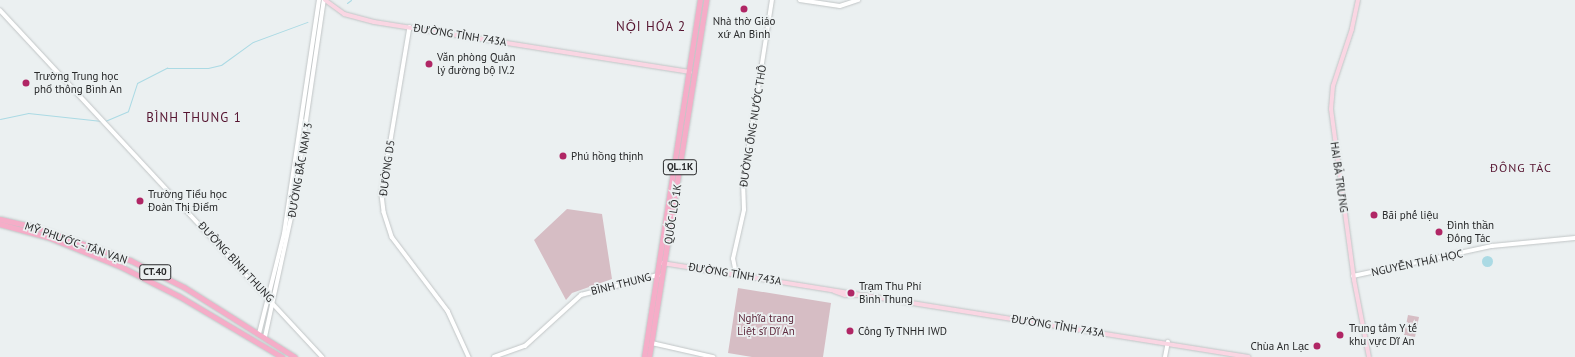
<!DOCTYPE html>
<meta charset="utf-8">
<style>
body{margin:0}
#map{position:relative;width:1575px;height:357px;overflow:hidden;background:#ebf0f1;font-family:"PT Sans",sans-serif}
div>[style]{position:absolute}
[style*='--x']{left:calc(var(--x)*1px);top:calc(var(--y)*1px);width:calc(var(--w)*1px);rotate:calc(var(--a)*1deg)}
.green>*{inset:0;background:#d6bdc4}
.water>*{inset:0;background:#abdae4}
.round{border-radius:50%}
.stream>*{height:1px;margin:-0.5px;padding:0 0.5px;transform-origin:0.5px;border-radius:0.5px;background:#abdae4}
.roads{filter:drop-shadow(0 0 1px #c1c5c6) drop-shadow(0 0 1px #c1c5c6)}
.tertiary>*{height:3.5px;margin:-1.75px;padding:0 1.75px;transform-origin:1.75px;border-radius:1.75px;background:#fff}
.secondary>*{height:4px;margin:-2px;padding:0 2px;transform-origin:2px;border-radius:2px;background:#fad6e3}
.primary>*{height:4.5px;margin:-2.25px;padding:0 2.25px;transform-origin:2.25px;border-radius:2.25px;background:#f5adc8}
.dots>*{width:11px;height:11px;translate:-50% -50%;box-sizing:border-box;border:2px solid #ebf0f1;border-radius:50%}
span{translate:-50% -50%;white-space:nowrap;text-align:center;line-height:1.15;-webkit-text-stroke:3.5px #ebf0f1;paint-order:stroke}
.shield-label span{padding:1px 3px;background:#ebf0f1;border:1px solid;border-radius:3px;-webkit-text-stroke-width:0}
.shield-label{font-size:10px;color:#28292a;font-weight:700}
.poi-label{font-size:11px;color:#28292a}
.left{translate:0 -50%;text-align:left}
.right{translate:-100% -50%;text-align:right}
.street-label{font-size:11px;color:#28292a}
.park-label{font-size:11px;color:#5e293d}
.neighbourhood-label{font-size:12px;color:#55132f;letter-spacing:1px}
.quarter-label{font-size:13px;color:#55132f;letter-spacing:1px}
</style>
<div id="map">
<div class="green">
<div style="clip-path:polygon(567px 209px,602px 214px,612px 279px,572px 293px,566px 300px,534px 240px)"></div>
<div style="clip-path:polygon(738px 288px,831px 303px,823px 357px,752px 357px,728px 353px)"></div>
<div style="clip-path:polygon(1408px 315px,1419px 317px,1415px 337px,1404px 335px)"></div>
</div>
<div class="water">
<div class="round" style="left:1481.5px;top:255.5px;width:11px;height:11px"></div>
</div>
<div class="stream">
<div style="--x:347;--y:3;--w:5;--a:-37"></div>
<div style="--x:0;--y:119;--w:29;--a:-12"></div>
<div style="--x:28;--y:113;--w:74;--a:6.2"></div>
<div style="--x:105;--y:121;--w:25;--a:-23"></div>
<div style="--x:128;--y:111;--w:29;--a:-72"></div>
<div style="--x:137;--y:83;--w:34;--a:-27"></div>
<div style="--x:167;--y:68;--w:41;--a:0"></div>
<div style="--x:208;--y:68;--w:13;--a:-13"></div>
<div style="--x:221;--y:65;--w:39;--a:-36"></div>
<div style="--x:253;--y:42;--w:58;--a:-20.3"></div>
</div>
<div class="roads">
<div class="tertiary">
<div style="--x:800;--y:0;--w:40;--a:8.5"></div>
<div style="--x:840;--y:6;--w:19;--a:-18"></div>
<div style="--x:0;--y:10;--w:474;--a:47.1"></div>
<div style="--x:410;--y:27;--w:170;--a:99.5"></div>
<div style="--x:382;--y:195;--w:17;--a:83"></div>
<div style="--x:384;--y:212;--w:26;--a:72"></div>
<div style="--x:392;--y:237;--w:93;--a:52.9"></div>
<div style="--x:448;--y:311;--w:51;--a:65.5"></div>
<div style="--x:736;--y:274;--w:15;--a:-101"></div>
<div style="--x:733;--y:259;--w:50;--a:-77.3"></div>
<div style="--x:744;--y:210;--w:25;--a:-92"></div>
<div style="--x:743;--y:185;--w:187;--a:-81.1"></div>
<div style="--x:1353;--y:276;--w:142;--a:-12.2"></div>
<div style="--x:1492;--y:246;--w:83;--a:-5.5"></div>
<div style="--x:259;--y:334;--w:103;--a:-76"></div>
<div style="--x:284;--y:234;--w:237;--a:-81.5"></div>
<div style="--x:265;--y:337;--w:131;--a:-77.7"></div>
<div style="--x:293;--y:209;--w:211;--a:-81.6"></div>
<div style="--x:652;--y:343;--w:63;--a:12.9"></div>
<div style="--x:494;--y:357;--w:33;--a:-20"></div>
<div style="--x:525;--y:346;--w:76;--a:-42.3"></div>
<div style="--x:581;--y:295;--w:80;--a:-14.6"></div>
<div style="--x:1165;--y:357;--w:15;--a:-79"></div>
</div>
<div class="secondary">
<div style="--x:325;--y:0;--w:24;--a:36"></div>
<div style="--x:344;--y:14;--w:31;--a:15"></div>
<div style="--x:374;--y:22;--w:320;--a:9"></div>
<div style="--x:1358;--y:0;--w:30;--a:102"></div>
<div style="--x:1352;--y:29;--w:60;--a:108.4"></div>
<div style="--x:1333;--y:86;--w:23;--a:95"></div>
<div style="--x:1331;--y:109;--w:173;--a:82.3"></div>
<div style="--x:1354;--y:280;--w:78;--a:79"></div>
<div style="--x:662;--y:263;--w:594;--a:9.1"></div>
<div style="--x:834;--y:291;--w:12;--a:20"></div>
<div style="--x:845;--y:295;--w:21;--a:0"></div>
</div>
<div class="primary">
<div style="--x:0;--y:219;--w:36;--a:13"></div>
<div style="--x:35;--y:227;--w:101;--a:19.2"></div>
<div style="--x:130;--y:260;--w:60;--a:26.6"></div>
<div style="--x:184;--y:287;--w:131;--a:32.2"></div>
<div style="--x:0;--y:224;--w:50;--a:15.2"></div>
<div style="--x:48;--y:237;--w:80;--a:22.1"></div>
<div style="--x:122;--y:267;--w:64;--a:27"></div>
<div style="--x:179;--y:296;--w:120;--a:30.6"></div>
<div style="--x:644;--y:357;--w:361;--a:-81.1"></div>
<div style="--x:649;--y:357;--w:362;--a:-80.9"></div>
</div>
</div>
<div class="dots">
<div style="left:744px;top:9px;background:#b02665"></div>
<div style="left:429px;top:64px;background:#b02665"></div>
<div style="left:26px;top:83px;background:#b02665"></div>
<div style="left:563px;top:156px;background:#b02665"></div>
<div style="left:140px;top:201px;background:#b02665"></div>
<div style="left:1374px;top:215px;background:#b02665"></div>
<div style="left:1439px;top:232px;background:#b02665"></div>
<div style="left:851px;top:293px;background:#b02665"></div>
<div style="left:850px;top:331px;background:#b02665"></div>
<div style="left:1340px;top:335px;background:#b02665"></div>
<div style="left:1317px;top:346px;background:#b02665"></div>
</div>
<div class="shield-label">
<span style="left:680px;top:167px">QL.1K</span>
<span style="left:155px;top:272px">CT.40</span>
</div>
<div class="poi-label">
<span style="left:744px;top:28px">Nhà thờ Giáo<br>xứ An Bình</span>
<span class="left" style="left:437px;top:64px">Văn phòng Quản<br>lý đường bộ IV.2</span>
<span class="left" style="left:34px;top:83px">Trường Trung học<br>phổ thông Bình An</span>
<span class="left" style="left:571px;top:156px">Phú hồng thịnh</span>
<span class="left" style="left:148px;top:201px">Trường Tiểu học<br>Đoàn Thị Điểm</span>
<span class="left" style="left:1382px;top:215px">Bãi phế liệu</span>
<span class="left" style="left:1447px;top:232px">Đình thần<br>Đông Tác</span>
<span class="left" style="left:859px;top:293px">Trạm Thu Phí<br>Bình Thung</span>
<span class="left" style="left:1349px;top:335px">Trung tâm Y tế<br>khu vực Dĩ An</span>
<span class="left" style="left:858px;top:331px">Công Ty TNHH IWD</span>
<span class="right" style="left:1309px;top:346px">Chùa An Lạc</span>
</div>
<div class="street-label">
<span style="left:460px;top:35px;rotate:9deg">ĐƯỜNG TỈNH 743A</span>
<span style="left:753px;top:126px;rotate:-81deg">ĐƯỜNG ỐNG NƯỚC THÔ</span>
<span style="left:387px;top:168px;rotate:-82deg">ĐƯỜNG D5</span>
<span style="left:300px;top:170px;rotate:-80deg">ĐƯỜNG BẮC NAM 3</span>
<span style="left:1339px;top:177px;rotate:82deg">HAI BÀ TRƯNG</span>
<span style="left:673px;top:214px;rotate:-81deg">QUỐC LỘ 1K</span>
<span style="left:76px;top:243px;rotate:19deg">MỸ PHƯỚC - TÂN VẠN</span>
<span style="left:236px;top:262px;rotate:47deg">ĐƯỜNG BÌNH THUNG</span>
<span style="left:1417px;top:263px;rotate:-12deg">NGUYỄN THÁI HỌC</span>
<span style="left:735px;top:274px;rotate:9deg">ĐƯỜNG TỈNH 743A</span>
<span style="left:621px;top:284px;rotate:-14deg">BÌNH THUNG</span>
<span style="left:1058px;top:326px;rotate:9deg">ĐƯỜNG TỈNH 743A</span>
</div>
<div class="park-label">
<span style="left:766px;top:325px">Nghĩa trang<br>Liệt sĩ Dĩ An</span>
</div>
<div class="neighbourhood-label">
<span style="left:1521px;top:168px">ĐÔNG TÁC</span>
</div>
<div class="quarter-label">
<span style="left:651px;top:27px">NỘI HÓA 2</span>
<span style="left:194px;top:118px">BÌNH THUNG 1</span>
</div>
</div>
